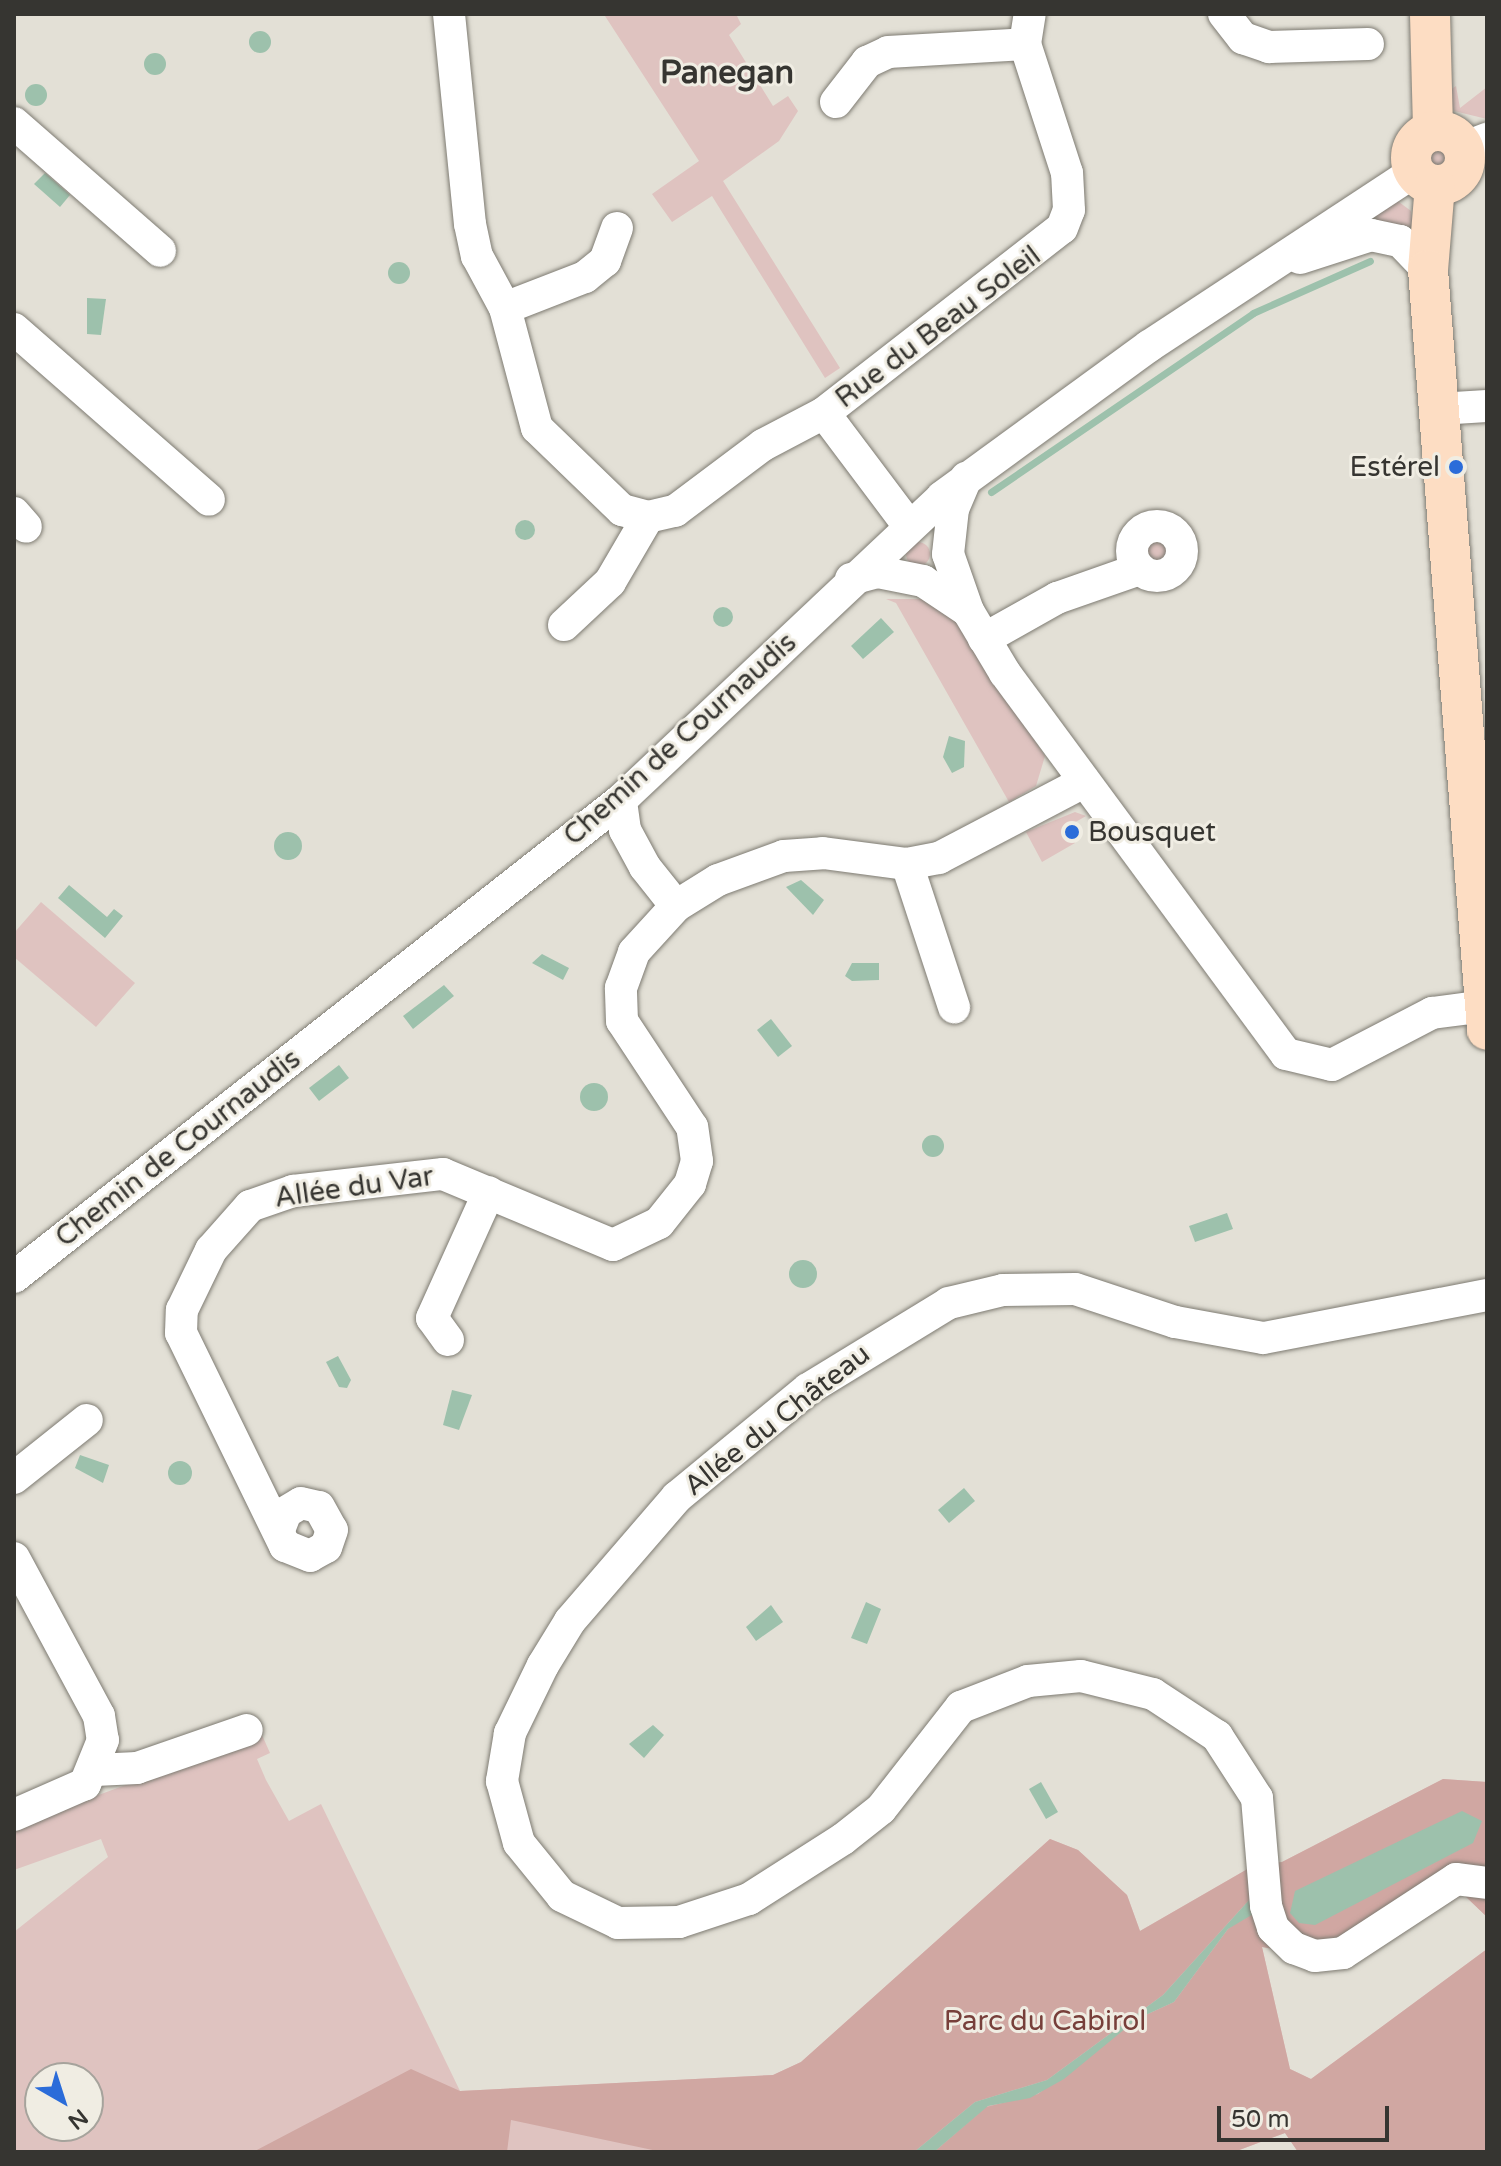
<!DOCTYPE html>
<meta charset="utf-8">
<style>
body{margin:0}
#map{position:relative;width:1501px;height:2166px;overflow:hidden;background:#e3e0d6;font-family:"Varela Round",sans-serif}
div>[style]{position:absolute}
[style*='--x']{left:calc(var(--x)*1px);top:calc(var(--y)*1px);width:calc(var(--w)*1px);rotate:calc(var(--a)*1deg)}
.green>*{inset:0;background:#dfc3c0}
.round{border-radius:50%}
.forest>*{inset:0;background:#d0a7a2}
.water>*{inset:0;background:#9dc1ac}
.stream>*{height:7px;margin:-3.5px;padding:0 3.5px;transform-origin:3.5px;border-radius:3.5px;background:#9dc1ac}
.roads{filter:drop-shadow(0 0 2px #7e7b72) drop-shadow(0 0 2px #7e7b72)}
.minor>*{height:32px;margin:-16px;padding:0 16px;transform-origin:16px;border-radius:16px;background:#fff}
.minor>.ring{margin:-16px;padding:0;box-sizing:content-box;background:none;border:32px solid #fff;border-radius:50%}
.major>*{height:40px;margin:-20px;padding:0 20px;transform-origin:20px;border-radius:20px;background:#fdddc3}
.major>.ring{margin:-20px;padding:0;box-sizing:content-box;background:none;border:40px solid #fdddc3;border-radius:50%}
.dots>*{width:22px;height:22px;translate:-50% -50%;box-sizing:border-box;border:4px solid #f0ede3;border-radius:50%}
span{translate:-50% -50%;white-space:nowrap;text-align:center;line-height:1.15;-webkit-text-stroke:6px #f0ede3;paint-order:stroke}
.street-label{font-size:28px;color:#363531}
.poi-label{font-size:28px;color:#363531}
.right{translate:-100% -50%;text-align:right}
.left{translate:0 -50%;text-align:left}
.park-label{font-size:28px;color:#773f3a}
.quarter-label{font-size:32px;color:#363531;font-weight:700}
.frame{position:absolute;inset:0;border:16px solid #363531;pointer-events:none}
.north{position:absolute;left:24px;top:2062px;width:80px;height:80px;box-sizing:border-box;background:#f0ede3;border:2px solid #a6a39c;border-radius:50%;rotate:141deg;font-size:22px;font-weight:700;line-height:32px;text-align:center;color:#363531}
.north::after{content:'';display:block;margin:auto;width:28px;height:36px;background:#2b6cd9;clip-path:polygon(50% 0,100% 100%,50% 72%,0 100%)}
.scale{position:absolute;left:1217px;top:2106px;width:172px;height:36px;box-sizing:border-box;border:4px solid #363531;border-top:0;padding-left:10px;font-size:24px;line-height:28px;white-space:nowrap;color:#363531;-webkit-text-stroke:6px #f0ede3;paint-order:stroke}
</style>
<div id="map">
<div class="green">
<div style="clip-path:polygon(505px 14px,736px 14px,741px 24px,729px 35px,773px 106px,788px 96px,798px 111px,779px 141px,723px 181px,840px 368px,825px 378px,712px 196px,672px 222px,652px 194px,699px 161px,605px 16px)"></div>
<div style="clip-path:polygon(1456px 86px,1460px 108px,1487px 87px,1487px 119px,1454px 111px,1445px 93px)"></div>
<div class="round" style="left:1423px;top:143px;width:30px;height:30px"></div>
<div style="clip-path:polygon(1395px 199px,1411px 211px,1414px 235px,1378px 225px,1374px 214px)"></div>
<div class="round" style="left:1142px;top:536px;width:30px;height:30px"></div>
<div class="round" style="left:906px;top:542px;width:24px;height:24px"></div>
<div style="clip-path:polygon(886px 599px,922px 599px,956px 622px,1045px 756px,1036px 786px,1009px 802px,896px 603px)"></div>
<div style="clip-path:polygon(1075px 812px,1086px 816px,1067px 827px,1075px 843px,1042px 862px,1026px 832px)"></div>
<div style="clip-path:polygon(41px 902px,135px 983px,96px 1027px,14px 957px,14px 933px)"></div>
<div style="clip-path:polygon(evenodd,262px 1735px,270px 1753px,257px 1759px,266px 1780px,289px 1821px,321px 1804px,460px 2091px,773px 2075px,801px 2062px,1050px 1839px,1078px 1850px,1127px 1895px,1140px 1931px,1251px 1867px,1282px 1862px,1443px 1779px,1487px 1782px,1487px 1917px,1463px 1894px,1371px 1954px,1262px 1947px,1290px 2069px,1311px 2079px,1487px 1949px,1487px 2152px,1298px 2152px,1285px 2133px,1234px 2152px,14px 2152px,14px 1932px,108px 1857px,101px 1839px,14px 1870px,14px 1826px,262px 1735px,40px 2078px,88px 2078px,88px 2126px,40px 2126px,40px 2078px)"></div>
</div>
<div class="forest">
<div style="clip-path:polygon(1443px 1779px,1487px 1782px,1487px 1917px,1463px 1894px,1353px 1963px,1262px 1947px,1290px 2069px,1311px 2079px,1487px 1949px,1487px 2152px,1298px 2152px,1285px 2133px,1234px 2152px,934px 2152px,986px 2107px,1038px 2094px,1137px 2019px,1174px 2002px,1228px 1929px,1251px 1912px,1250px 1899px,1163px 1995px,1047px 2080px,975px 2102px,914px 2152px,662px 2152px,511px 2120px,507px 2152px,253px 2152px,411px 2069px,460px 2091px,773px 2075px,801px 2062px,1050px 1839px,1078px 1850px,1127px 1895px,1140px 1931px,1251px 1867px,1282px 1862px)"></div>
</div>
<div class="water">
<div class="round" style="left:249px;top:31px;width:22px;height:22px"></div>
<div class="round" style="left:144px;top:53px;width:22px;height:22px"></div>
<div class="round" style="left:25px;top:84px;width:22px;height:22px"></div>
<div style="clip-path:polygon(45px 173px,70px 195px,60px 207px,34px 184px)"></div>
<div class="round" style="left:388px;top:262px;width:22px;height:22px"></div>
<div style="clip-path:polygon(87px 298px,106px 299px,101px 335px,87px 334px)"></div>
<div class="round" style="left:515px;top:520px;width:20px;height:20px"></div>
<div class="round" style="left:713px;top:607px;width:20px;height:20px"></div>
<div style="clip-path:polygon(881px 618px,894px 632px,863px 659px,851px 646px)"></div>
<div style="clip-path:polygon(949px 736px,965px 741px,964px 767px,952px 773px,943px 757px)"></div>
<div class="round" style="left:274px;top:832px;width:28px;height:28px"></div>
<div style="clip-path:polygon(801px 880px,824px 900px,813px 915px,786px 887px)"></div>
<div style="clip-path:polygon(69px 885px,107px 917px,114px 909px,123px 916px,105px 938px,58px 898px)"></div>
<div style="clip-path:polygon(542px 954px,569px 968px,563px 980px,532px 963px)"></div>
<div style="clip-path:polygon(852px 963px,879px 963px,879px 980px,852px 981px,845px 976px)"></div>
<div style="clip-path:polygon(444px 985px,454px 996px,413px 1029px,403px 1016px)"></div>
<div style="clip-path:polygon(771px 1019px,792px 1046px,778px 1057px,757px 1030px)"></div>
<div style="clip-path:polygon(339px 1065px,349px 1078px,319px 1101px,309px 1088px)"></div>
<div class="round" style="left:580px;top:1083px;width:28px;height:28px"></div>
<div class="round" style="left:922px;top:1135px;width:22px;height:22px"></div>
<div style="clip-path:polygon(1227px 1213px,1233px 1229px,1195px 1242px,1189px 1226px)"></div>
<div class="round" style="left:789px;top:1260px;width:28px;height:28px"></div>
<div style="clip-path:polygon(338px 1356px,351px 1380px,347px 1388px,339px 1387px,326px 1362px)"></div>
<div style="clip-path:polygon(452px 1390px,472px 1395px,459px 1430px,443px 1425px)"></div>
<div style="clip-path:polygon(80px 1455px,109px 1465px,103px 1483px,75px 1468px)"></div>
<div class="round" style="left:168px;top:1461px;width:24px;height:24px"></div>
<div style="clip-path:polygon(964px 1488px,975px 1501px,949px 1523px,938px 1510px)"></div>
<div style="clip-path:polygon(866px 1602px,881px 1609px,867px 1644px,851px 1638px)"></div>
<div style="clip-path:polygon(771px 1605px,783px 1622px,756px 1641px,746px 1627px)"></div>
<div style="clip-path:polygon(653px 1725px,664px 1735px,644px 1758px,629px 1744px)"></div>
<div style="clip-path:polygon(1041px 1782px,1058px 1812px,1046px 1819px,1029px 1789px)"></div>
<div style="clip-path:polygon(1462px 1811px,1482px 1821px,1473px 1843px,1315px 1925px,1299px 1923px,1290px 1913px,1295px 1891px)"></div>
<div style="clip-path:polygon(1250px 1899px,1255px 1913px,1228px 1929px,1174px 2002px,1137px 2019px,1064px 2079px,1030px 2098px,988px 2106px,934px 2152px,914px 2152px,975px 2102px,1047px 2080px,1163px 1995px)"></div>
</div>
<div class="stream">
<div style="--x:991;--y:492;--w:317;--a:-34.3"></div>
<div style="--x:1253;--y:313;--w:128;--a:-24"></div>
</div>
<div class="roads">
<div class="minor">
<div style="--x:449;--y:14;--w:211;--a:84.3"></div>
<div style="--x:470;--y:224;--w:33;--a:78"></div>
<div style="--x:477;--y:256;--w:59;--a:61.7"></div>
<div style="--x:505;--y:308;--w:124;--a:75.1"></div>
<div style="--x:537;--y:428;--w:118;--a:44"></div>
<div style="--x:622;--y:510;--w:27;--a:15"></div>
<div style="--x:648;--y:517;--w:28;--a:-13"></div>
<div style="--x:675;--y:511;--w:110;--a:-36.9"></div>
<div style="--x:763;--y:445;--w:69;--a:-27.7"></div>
<div style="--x:824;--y:413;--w:301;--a:-37.9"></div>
<div style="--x:1062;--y:228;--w:19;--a:-69"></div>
<div style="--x:1069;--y:210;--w:37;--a:-93"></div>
<div style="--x:1067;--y:173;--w:136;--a:-108"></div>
<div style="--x:1025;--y:44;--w:30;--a:-81"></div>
<div style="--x:1224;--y:14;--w:31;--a:52"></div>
<div style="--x:1243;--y:38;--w:28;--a:19"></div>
<div style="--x:1269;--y:47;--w:99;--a:-1.7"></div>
<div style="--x:836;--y:102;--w:51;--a:-52.2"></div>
<div style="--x:867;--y:62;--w:23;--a:-25"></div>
<div style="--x:888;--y:52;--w:137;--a:-3.3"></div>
<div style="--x:14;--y:123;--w:194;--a:41.2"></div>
<div style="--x:1463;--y:148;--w:26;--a:-21"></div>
<div style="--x:1300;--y:258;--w:75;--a:-17.9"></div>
<div style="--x:1371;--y:235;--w:30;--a:12"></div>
<div style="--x:1400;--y:241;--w:40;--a:46"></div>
<div style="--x:505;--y:308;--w:86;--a:-21.2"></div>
<div style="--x:585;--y:277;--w:26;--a:-39"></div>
<div style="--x:605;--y:261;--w:35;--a:-70"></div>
<div style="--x:14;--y:329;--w:259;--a:41.2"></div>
<div style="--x:1438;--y:409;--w:49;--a:-3.5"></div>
<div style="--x:824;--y:413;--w:140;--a:53.1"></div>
<div style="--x:14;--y:513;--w:18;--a:49"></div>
<div class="ring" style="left:1132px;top:526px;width:18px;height:18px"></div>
<div style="--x:851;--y:579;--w:28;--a:-15"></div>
<div style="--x:878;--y:572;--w:46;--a:11.3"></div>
<div style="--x:923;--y:581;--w:54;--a:33.7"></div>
<div style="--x:968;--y:611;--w:60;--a:-109.3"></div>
<div style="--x:948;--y:554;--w:45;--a:-83.7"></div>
<div style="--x:953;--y:509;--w:34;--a:-67"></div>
<div style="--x:968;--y:611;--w:72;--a:59.2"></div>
<div style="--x:1005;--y:673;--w:473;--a:53.6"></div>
<div style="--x:1286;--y:1054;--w:47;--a:13.4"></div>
<div style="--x:1332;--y:1065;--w:113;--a:-27.5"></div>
<div style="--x:1432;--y:1013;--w:53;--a:-7.5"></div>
<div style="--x:564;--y:625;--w:63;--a:-43.1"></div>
<div style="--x:610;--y:582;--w:75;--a:-59.7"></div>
<div style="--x:984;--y:639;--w:84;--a:-29.3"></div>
<div style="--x:1057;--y:598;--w:88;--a:-19.3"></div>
<div style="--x:907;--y:864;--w:151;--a:71.8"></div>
<div style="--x:676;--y:906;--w:49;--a:-31.8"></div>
<div style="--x:718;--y:880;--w:70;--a:-20"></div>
<div style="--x:784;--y:856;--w:39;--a:-4"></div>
<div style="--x:823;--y:853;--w:85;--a:7.5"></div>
<div style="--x:907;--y:864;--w:33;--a:-11"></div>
<div style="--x:939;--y:858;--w:164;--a:-27.7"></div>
<div style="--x:14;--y:1277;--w:772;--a:-38.16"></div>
<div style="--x:621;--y:800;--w:441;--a:-43.3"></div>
<div style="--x:942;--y:497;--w:256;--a:-36.1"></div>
<div style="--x:1149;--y:346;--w:317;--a:-33.3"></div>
<div style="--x:1487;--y:1295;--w:228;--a:169.1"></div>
<div style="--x:1263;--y:1338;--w:89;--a:-169.7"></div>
<div style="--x:1175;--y:1322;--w:105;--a:-161.7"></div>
<div style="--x:1075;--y:1289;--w:72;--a:179.2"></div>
<div style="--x:1003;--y:1290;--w:56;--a:166.5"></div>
<div style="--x:949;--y:1303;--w:165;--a:148.6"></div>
<div style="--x:808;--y:1389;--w:170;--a:140.5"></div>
<div style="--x:677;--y:1497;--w:164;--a:130.8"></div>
<div style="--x:570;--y:1621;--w:52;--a:121.5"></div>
<div style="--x:543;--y:1665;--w:76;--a:115.9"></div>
<div style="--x:510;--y:1733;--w:49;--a:99.5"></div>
<div style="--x:502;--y:1781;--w:64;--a:74.7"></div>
<div style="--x:519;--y:1843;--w:68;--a:50.9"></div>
<div style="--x:562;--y:1896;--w:62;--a:25.7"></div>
<div style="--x:618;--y:1923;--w:61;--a:-0.9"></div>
<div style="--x:679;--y:1922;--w:74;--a:-18.2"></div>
<div style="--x:749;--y:1899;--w:112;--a:-32.6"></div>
<div style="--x:843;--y:1839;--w:48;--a:-38.3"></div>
<div style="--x:881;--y:1809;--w:130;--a:-51.9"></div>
<div style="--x:961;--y:1707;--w:72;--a:-21.2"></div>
<div style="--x:1028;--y:1681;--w:53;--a:-5.4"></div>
<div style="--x:1081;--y:1676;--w:74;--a:14"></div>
<div style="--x:1153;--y:1694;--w:77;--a:33.3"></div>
<div style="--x:1217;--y:1736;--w:74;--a:57.2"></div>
<div style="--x:1257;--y:1798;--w:108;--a:85.2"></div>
<div style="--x:1266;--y:1906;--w:23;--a:72"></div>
<div style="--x:1273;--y:1928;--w:29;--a:44"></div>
<div style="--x:1294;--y:1948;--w:22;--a:21"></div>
<div style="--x:1315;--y:1956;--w:28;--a:-6"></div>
<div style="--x:1343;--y:1953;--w:135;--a:-33.2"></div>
<div style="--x:1456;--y:1879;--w:31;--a:7"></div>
<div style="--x:448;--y:1340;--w:27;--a:-126"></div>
<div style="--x:432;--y:1318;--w:138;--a:-65.7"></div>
<div style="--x:14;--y:1478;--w:93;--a:-38.5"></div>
<div style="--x:279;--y:1530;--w:19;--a:-69"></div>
<div style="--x:286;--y:1512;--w:17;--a:-31"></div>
<div style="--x:301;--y:1503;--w:18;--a:13"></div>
<div style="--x:319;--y:1507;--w:26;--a:61"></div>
<div style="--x:332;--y:1530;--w:18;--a:109"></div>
<div style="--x:326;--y:1547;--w:18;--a:151"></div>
<div style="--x:310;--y:1556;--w:27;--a:-158"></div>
<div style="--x:285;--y:1546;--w:237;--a:-116"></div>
<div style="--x:181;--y:1333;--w:23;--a:-88"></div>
<div style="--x:182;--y:1310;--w:67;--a:-64.2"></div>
<div style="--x:211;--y:1250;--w:59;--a:-48.4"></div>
<div style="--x:250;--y:1206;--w:46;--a:-19.2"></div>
<div style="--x:293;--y:1191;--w:151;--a:-6.5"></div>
<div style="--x:443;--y:1174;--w:184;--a:22.7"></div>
<div style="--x:613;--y:1245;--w:51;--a:-25.6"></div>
<div style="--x:659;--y:1223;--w:50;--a:-51.5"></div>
<div style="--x:690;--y:1184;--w:24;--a:-73"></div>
<div style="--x:697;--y:1161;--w:34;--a:-98"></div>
<div style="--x:692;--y:1127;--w:127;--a:-123.4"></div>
<div style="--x:622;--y:1021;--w:33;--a:-92"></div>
<div style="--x:621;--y:988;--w:38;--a:-70"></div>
<div style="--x:634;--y:952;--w:62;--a:-47.6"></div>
<div style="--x:676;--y:906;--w:50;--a:-128.5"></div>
<div style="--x:645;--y:867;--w:42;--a:-118.4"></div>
<div style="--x:625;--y:830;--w:30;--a:-98"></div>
<div style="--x:14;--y:1558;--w:179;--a:61.7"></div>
<div style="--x:99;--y:1716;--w:24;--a:81"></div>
<div style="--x:103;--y:1740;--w:48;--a:112.2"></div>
<div style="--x:85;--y:1784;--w:77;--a:156.4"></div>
<div style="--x:95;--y:1770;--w:42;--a:-2.7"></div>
<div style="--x:137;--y:1768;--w:116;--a:-19.1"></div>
</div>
<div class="major">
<div style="--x:1430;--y:14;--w:117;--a:88.5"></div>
<div class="ring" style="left:1411px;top:131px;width:14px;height:14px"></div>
<div style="--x:1435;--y:185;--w:85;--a:94.7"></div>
<div style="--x:1428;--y:270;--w:762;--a:85.56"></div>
</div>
</div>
<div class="dots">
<div style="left:1456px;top:467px;background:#2b6cd9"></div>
<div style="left:1072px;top:832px;background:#2b6cd9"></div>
</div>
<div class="street-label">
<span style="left:938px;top:327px;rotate:-37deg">Rue du Beau Soleil</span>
<span style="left:680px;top:739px;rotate:-42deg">Chemin de Cournaudis</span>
<span style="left:178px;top:1148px;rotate:-38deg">Chemin de Cournaudis</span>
<span style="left:354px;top:1187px;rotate:-8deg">Allée du Var</span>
<span style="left:777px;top:1420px;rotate:-38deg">Allée du Château</span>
</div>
<div class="poi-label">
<span class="right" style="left:1440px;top:467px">Estérel</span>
<span class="left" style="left:1088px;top:832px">Bousquet</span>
</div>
<div class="park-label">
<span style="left:1045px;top:2021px">Parc du Cabirol</span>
</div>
<div class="quarter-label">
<span style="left:727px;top:73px">Panegan</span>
</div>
<div class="frame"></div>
<div class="north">N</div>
<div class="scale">50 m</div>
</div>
